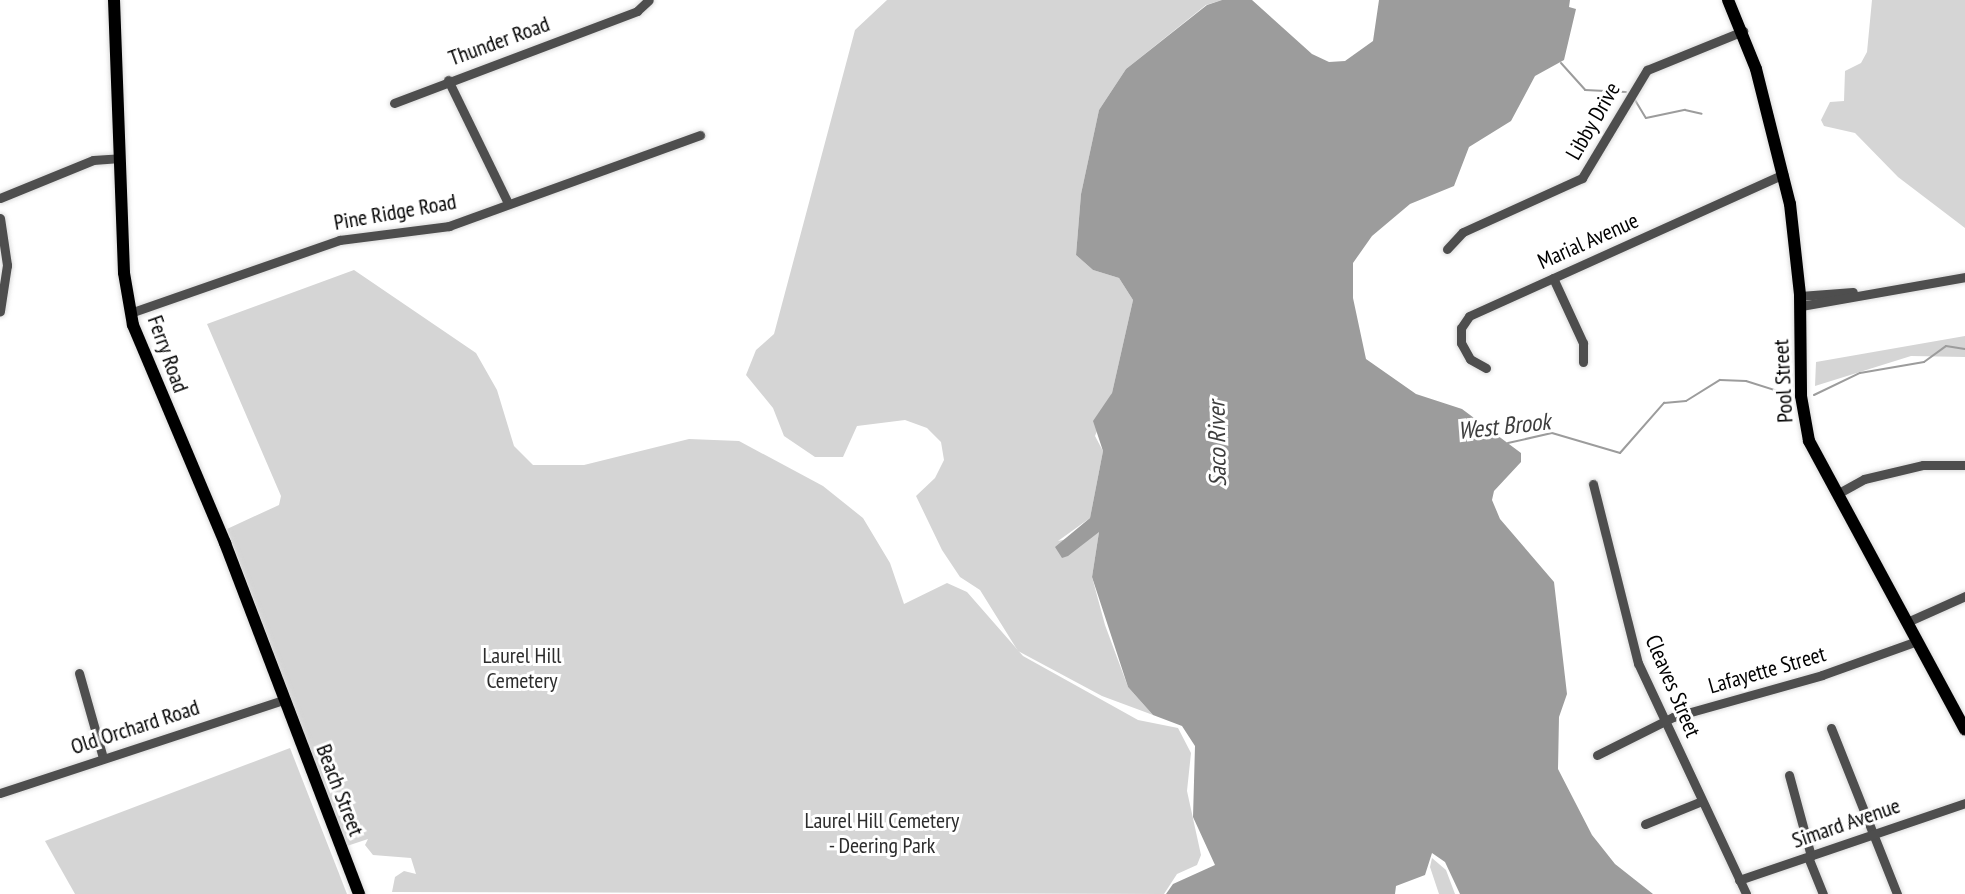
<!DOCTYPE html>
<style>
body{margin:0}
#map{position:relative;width:1965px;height:894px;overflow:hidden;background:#fff;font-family:"PT Sans Narrow",sans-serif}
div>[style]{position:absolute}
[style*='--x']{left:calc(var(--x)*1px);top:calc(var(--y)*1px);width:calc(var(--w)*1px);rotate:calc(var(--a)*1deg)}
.green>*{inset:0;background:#d5d5d5}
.water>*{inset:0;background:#9c9c9c}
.stream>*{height:2px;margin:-1px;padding:0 1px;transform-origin:1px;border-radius:1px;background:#9c9c9c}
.roads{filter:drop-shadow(0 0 2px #dbdbdb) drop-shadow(0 0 2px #dbdbdb)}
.minor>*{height:9px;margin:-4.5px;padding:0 4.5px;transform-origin:4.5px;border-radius:4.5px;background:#4e4e4e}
.major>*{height:12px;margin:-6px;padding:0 6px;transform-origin:6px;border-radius:6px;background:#000}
span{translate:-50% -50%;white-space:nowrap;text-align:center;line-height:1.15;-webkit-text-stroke:6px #fff;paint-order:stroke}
.street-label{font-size:22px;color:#000}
.park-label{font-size:22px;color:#2c2c2c}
.water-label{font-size:24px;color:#3d3d3d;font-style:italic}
</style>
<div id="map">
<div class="green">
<div style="clip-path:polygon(887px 0,1222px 0,1206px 5px,1126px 69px,1099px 110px,1081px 194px,1076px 255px,1093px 270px,1119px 278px,1133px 300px,1112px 393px,1095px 436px,1103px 451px,1090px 518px,1058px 541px,1099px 532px,1092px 577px,1105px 625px,1128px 687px,1153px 715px,1102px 696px,1018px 651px,980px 590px,960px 577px,942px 550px,916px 496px,935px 478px,944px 460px,941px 442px,927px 428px,905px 420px,857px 426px,843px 457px,815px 457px,784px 436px,773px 408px,746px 375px,756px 350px,774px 334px,855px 30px)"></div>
<div style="clip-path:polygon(1872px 0,1965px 0,1965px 228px,1898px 177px,1855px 133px,1824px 126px,1821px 120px,1830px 102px,1844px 101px,1845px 71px,1861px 63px,1867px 52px)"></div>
<div style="clip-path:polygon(354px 270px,476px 353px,497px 390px,514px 446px,533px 465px,584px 465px,689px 439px,739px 441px,823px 486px,863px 518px,890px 563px,904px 604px,947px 583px,967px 592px,1023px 656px,1138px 720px,1178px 728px,1191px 753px,1187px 791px,1201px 855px,1197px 865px,1177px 874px,1164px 894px,392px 892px,395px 877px,404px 871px,416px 874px,411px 858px,373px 855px,365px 845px,368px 839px,347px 846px,227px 529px,279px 505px,281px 496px,207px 324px)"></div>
<div style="clip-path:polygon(1965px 336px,1965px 357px,1911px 356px,1815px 386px,1816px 362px)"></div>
<div style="clip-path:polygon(290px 748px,347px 894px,75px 894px,45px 841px)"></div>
<div style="clip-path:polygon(1432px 858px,1446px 870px,1455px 894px,1439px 894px,1430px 867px)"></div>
</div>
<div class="water">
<div style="clip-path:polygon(1222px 0,1252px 0,1312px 54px,1329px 62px,1345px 61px,1373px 41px,1379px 0,1570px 0,1569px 7px,1576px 9px,1564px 60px,1535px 76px,1511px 121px,1469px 147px,1454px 186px,1410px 204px,1372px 236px,1353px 263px,1353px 298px,1366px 359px,1416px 394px,1462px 409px,1521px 453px,1521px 462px,1494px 491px,1492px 500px,1500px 519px,1554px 582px,1567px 694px,1559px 717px,1558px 769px,1592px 835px,1615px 864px,1653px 894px,1460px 894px,1445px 862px,1432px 853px,1425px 875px,1396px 886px,1395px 894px,1166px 894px,1173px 884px,1215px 865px,1193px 817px,1195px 746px,1182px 726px,1153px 715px,1128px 687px,1092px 577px,1099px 532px,1068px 556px,1062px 558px,1055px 547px,1090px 518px,1103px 451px,1093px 421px,1112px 393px,1133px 300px,1119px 278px,1093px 270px,1076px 255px,1081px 194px,1099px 110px,1126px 69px,1207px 5px)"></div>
</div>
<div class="stream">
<div style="--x:1561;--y:63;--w:36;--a:48"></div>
<div style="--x:1585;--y:90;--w:41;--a:2.8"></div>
<div style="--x:1635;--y:100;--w:21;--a:59"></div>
<div style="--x:1646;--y:118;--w:40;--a:-12"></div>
<div style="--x:1685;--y:110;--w:17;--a:13"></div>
<div style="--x:1814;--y:395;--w:51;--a:-25.6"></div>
<div style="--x:1860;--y:373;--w:65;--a:-9.8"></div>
<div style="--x:1924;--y:362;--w:27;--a:-36"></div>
<div style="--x:1946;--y:346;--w:19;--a:9"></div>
<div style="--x:1508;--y:443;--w:45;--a:-12.8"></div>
<div style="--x:1552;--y:433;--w:71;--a:16.4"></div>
<div style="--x:1620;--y:453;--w:67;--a:-48.7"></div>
<div style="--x:1664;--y:403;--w:22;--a:-5"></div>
<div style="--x:1686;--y:401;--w:40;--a:-32"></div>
<div style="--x:1720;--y:380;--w:26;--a:2"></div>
<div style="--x:1746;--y:381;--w:43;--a:17.6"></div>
</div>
<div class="roads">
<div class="minor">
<div style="--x:448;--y:80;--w:137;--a:64"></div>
<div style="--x:394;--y:103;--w:260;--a:-20.7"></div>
<div style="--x:637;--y:11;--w:16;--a:-43"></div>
<div style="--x:0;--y:198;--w:100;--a:-22.2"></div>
<div style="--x:93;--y:160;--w:27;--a:-4"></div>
<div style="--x:0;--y:218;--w:48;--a:81.5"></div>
<div style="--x:7;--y:265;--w:47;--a:98.7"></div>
<div style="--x:1447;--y:249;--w:23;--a:-47"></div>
<div style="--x:1463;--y:232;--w:131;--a:-24.4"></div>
<div style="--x:1582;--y:178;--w:126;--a:-59"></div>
<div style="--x:1647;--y:70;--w:104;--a:-22.1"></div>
<div style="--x:1553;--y:278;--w:72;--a:65.2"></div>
<div style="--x:1583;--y:343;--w:19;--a:90"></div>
<div style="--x:1800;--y:296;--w:53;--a:-4.3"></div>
<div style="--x:1801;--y:306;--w:167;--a:-10"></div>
<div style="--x:130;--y:313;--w:222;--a:-19.2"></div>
<div style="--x:340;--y:240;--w:110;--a:-7.3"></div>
<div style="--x:449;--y:226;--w:267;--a:-19.9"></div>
<div style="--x:1486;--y:368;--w:18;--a:-151"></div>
<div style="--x:1470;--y:359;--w:18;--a:-119"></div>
<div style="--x:1461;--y:343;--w:15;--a:-90"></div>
<div style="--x:1461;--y:328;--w:14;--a:-56"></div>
<div style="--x:1469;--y:316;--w:345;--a:-24.3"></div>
<div style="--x:1593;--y:484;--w:185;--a:75.9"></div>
<div style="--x:1638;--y:663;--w:255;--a:64.9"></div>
<div style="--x:1837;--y:494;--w:31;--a:-29"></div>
<div style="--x:1864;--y:479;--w:61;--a:-13.3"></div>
<div style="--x:1923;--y:465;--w:42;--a:0"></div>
<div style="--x:1907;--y:622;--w:64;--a:-24.1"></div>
<div style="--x:79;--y:673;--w:88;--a:74.2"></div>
<div style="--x:1831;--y:728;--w:179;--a:68.3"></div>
<div style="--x:1597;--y:755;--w:85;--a:-26.6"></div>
<div style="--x:1673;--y:717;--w:155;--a:-15.7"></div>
<div style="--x:1822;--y:675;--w:101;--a:-19.7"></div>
<div style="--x:1789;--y:775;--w:84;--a:74.8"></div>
<div style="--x:0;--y:793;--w:298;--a:-18.2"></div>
<div style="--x:1645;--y:824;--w:61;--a:-22"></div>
<div style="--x:1808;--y:857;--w:40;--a:68"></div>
<div style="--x:1739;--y:880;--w:239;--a:-18.8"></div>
</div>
<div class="major">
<div style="--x:114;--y:0;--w:273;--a:87.9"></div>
<div style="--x:124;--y:273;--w:53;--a:80.2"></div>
<div style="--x:133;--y:325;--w:237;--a:67.1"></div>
<div style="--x:225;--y:543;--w:376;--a:69.1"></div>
<div style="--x:1728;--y:0;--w:74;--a:67.9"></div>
<div style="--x:1756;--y:69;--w:139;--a:75.9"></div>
<div style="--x:1790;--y:204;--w:92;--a:83.7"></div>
<div style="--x:1800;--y:295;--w:101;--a:89.4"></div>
<div style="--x:1801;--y:396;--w:46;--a:79.9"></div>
<div style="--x:1809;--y:441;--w:328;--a:61.6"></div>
</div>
</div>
<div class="street-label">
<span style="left:499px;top:41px;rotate:-20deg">Thunder Road</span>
<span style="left:1593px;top:121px;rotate:-60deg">Libby Drive</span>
<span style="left:395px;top:212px;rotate:-10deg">Pine Ridge Road</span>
<span style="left:1588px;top:241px;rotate:-24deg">Marial Avenue</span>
<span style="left:168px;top:354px;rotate:70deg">Ferry Road</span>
<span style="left:1783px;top:381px;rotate:-93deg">Pool Street</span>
<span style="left:1767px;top:670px;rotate:-16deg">Lafayette Street</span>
<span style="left:1673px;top:686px;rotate:67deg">Cleaves Street</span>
<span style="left:135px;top:727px;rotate:-18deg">Old Orchard Road</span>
<span style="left:340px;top:790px;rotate:69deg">Beach Street</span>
<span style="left:1846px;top:823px;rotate:-19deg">Simard Avenue</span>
</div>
<div class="park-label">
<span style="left:522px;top:668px">Laurel Hill<br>Cemetery</span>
<span style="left:882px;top:833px">Laurel Hill Cemetery<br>- Deering Park</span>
</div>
<div class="water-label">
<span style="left:1504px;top:426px;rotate:-6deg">West Brook</span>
<span style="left:1217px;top:444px;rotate:-91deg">Saco River</span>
</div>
</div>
